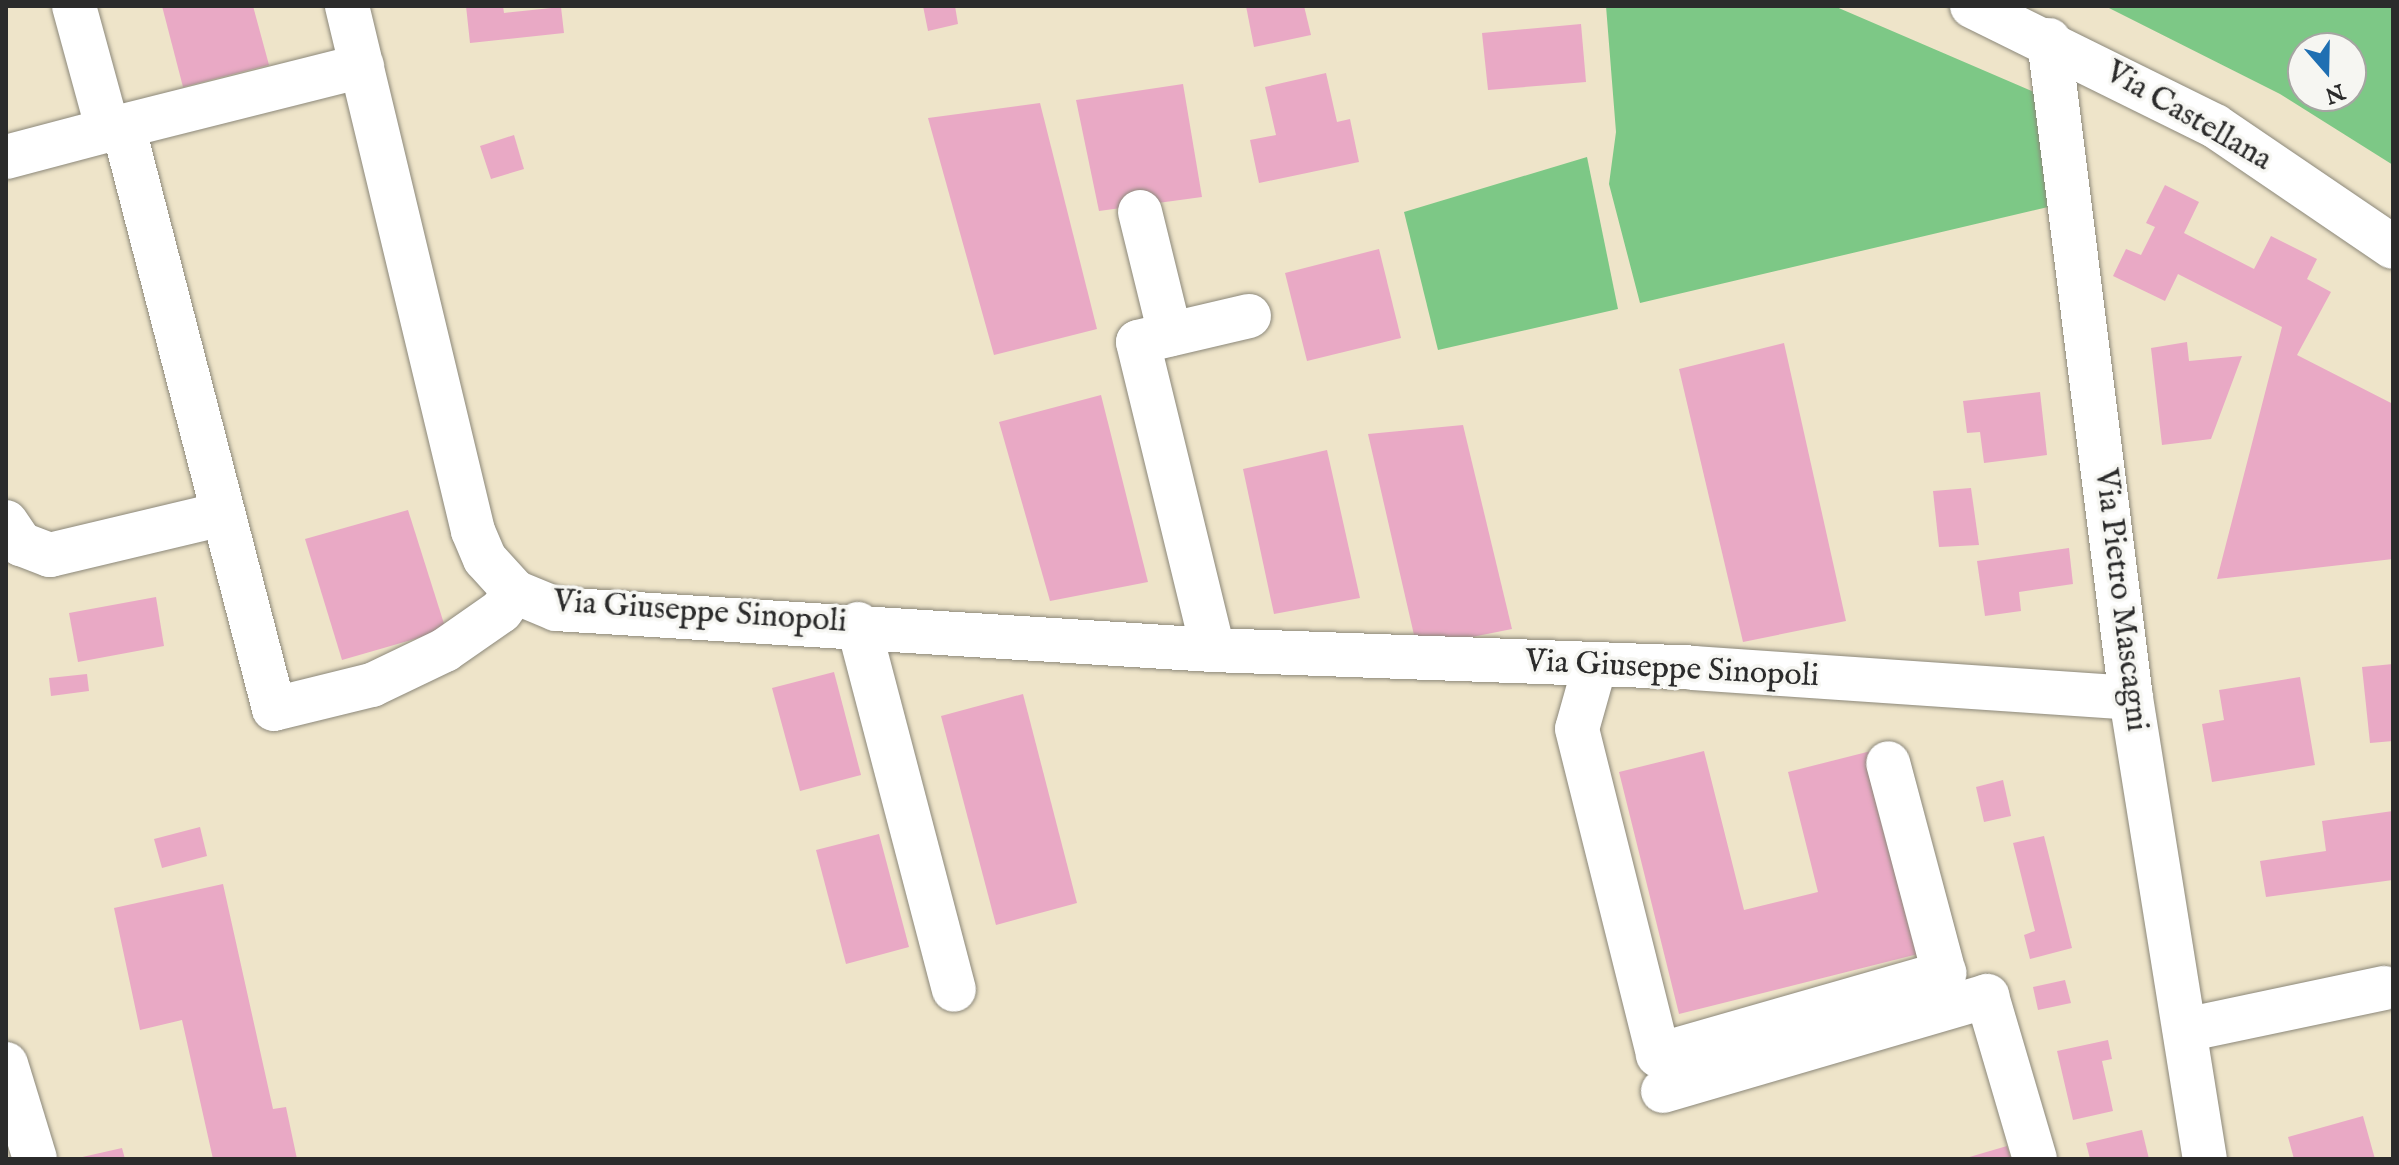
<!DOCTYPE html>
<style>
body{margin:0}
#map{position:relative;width:2399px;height:1165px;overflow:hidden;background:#eee4c9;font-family:"IM FELL English",serif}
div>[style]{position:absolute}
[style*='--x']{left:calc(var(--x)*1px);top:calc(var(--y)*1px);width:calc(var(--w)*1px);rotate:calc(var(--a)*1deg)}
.green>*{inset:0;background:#7dc886}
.building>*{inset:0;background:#e9a9c5}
.roads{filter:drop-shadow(0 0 2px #8c887a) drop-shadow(0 0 2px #8c887a)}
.minor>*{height:44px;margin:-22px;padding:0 22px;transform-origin:22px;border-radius:22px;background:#fff}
span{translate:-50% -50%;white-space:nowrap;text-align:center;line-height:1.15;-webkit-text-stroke:7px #f6f6f2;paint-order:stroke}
.street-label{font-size:32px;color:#2b2b2b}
.frame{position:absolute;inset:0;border:8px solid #2b2b2b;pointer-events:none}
.north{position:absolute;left:2287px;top:32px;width:80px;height:80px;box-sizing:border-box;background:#f6f6f2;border:2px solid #a5a5a2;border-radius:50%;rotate:160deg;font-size:22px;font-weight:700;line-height:32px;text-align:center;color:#2b2b2b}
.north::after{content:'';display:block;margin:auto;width:28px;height:36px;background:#1f6fb2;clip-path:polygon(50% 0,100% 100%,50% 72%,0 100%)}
</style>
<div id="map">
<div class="green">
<div style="clip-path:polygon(1606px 6px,1834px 6px,2034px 92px,2048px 207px,1640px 303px,1609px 184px,1616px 132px)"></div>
<div style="clip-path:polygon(evenodd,2105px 6px,2393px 6px,2393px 165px,2280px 94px,2105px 6px,2303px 48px,2351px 48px,2351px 96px,2303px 96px,2303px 48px)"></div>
<div style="clip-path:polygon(1587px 157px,1618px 309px,1438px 350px,1404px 212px)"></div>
</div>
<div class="building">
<div style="clip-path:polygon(162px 6px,253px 6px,269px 65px,183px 87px)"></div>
<div style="clip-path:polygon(466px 6px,503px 6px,504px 13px,561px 7px,564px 33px,470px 43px)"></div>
<div style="clip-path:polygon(923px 6px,955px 6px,958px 24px,928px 31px)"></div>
<div style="clip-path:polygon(1246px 6px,1304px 6px,1311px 35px,1254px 47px)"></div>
<div style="clip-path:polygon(1581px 24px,1586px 82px,1488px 90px,1482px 33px)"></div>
<div style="clip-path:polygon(1326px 73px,1337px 122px,1350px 119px,1359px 162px,1259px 183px,1250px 140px,1276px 135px,1265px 87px)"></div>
<div style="clip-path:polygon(1183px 84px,1202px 197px,1099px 211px,1076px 100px)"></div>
<div style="clip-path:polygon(1040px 103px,1097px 329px,994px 355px,928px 118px)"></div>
<div style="clip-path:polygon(514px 135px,524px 169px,491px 179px,480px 146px)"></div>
<div style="clip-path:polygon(2165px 185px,2199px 202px,2184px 233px,2254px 269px,2271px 236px,2317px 259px,2307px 279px,2331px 292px,2297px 355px,2393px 404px,2393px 559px,2217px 579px,2282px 327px,2178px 274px,2165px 301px,2113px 276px,2126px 249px,2141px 255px,2155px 227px,2146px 223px)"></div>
<div style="clip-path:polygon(1379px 249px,1401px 338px,1307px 361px,1285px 273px)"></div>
<div style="clip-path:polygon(2187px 342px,2189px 361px,2242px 356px,2211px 439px,2162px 445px,2151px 348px)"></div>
<div style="clip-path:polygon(1784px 343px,1846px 621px,1743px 642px,1679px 369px)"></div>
<div style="clip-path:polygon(2040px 392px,2047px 455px,1984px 463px,1980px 432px,1967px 433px,1963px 401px)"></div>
<div style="clip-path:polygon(1101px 395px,1148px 582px,1050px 601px,999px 422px)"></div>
<div style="clip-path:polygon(1463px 425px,1512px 629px,1417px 648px,1368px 434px)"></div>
<div style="clip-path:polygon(1327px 450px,1360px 598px,1274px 614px,1243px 469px)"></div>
<div style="clip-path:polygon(1971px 488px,1979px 545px,1939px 547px,1933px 491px)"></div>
<div style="clip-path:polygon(408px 510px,446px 630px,342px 660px,305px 539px)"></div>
<div style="clip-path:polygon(2069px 548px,2073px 584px,2019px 592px,2021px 611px,1985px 616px,1977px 561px)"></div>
<div style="clip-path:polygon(156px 597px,164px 646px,78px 662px,69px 613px)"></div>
<div style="clip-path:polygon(2393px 664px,2393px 741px,2370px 743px,2362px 667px)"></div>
<div style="clip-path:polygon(834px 672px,861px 775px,800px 791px,772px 688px)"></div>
<div style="clip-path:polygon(87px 674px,89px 691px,51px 696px,49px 678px)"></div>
<div style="clip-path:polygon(2300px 677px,2315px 765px,2212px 782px,2202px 724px,2224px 720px,2219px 690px)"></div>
<div style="clip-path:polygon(1023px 694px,1077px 903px,996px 925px,941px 716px)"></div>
<div style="clip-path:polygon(1875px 750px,1926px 952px,1679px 1014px,1619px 772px,1704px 751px,1744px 910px,1818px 892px,1788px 772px)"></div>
<div style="clip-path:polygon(2003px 780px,2011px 816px,1984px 822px,1976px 787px)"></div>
<div style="clip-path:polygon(2393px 811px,2393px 880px,2266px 897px,2260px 861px,2326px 851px,2322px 821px)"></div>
<div style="clip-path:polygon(200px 827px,207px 856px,162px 868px,154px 839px)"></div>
<div style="clip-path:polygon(879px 834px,909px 947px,846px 964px,816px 850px)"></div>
<div style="clip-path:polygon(2044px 836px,2072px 948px,2030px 959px,2024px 935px,2035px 931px,2013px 843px)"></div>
<div style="clip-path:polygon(223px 884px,273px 1109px,286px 1107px,297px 1159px,213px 1159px,182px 1020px,140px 1030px,114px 908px)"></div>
<div style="clip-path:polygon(2065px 980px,2071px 1003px,2038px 1010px,2033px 987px)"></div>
<div style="clip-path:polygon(2108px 1040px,2112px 1059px,2102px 1061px,2113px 1111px,2073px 1120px,2057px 1051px)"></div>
<div style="clip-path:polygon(2363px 1116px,2375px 1159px,2294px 1159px,2288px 1137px)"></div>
<div style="clip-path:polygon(2142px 1130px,2149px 1159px,2090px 1159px,2086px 1143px)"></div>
<div style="clip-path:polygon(2007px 1146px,2011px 1159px,1966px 1159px,1966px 1158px)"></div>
<div style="clip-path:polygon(122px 1148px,125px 1159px,78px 1159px,78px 1158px)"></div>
</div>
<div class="roads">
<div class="minor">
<div style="--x:74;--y:6;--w:129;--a:74.7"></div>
<div style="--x:347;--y:6;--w:540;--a:76.5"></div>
<div style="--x:473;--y:531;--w:30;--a:67"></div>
<div style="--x:485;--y:559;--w:45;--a:47.7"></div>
<div style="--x:515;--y:592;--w:44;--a:22.5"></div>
<div style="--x:556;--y:609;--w:658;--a:3.57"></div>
<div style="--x:1213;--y:650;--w:480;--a:2.1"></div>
<div style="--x:1693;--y:668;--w:439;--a:3.9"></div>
<div style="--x:1972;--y:6;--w:271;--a:26.3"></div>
<div style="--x:2215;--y:126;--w:215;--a:34.2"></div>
<div style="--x:2049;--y:40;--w:663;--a:82.9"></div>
<div style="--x:2131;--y:698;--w:467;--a:80.9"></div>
<div style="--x:362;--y:66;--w:246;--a:165.9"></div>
<div style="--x:123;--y:126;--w:602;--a:75.48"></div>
<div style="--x:274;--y:709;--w:101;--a:-13.8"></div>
<div style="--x:372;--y:685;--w:81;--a:-25.6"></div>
<div style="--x:445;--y:650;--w:68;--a:-34.9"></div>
<div style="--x:501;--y:611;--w:24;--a:-54"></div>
<div style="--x:6;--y:157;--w:121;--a:-14.8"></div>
<div style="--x:1140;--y:212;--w:126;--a:76.2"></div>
<div style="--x:6;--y:522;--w:27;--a:56"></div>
<div style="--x:21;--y:544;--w:31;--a:21"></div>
<div style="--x:50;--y:555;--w:177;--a:-13.4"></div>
<div style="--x:858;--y:624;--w:378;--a:75.3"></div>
<div style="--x:1213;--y:650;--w:317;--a:-103.7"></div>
<div style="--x:1138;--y:342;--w:114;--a:-13.2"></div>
<div style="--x:1595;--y:665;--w:66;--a:105.7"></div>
<div style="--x:1577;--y:729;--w:336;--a:76"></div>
<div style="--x:1658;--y:1055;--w:298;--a:-16"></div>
<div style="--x:1944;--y:973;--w:217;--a:-104.9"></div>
<div style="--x:2185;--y:1030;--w:204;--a:-11.9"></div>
<div style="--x:6;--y:1064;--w:99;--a:73"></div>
<div style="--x:1663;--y:1091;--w:338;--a:-16.3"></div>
<div style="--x:1987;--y:996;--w:170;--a:73.6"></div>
</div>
</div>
<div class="street-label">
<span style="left:2188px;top:117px;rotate:30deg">Via Castellana</span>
<span style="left:2120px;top:600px;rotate:83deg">Via Pietro Mascagni</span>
<span style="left:700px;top:613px;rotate:4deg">Via Giuseppe Sinopoli</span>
<span style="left:1672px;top:670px;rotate:3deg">Via Giuseppe Sinopoli</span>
</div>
<div class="frame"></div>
<div class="north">N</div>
</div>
